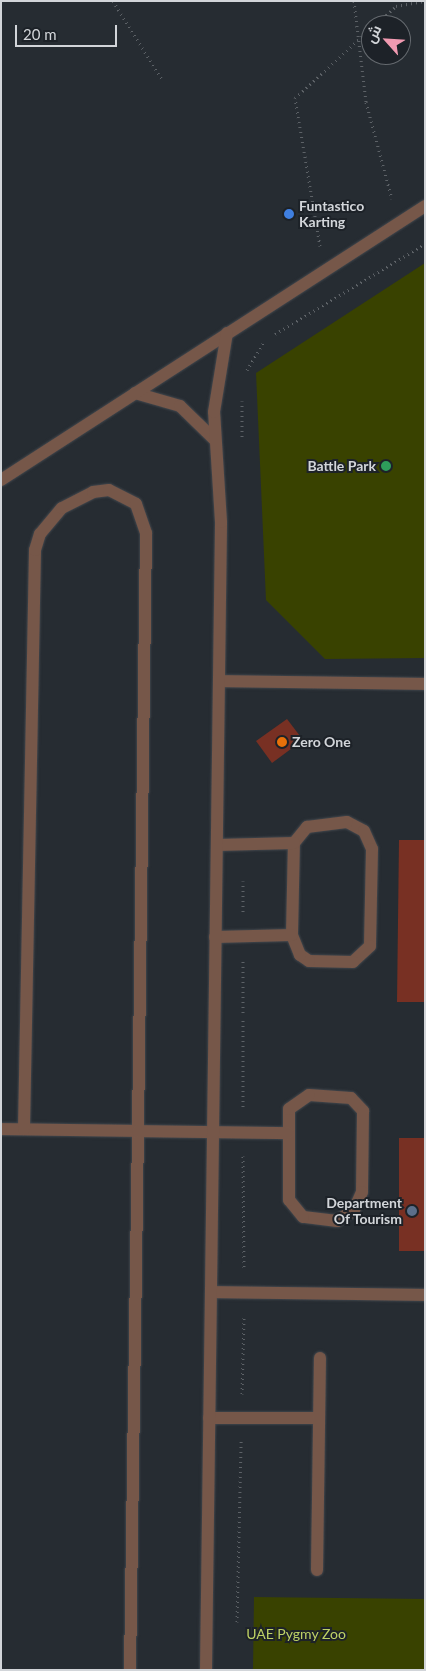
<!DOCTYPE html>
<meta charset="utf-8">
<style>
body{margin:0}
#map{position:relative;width:426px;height:1671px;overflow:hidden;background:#262c32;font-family:Lato,Cairo,sans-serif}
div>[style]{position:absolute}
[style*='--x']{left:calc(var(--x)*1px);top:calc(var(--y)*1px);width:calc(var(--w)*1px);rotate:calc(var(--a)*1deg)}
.green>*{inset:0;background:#394200}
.building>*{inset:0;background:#783023}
.path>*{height:3px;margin-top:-1.5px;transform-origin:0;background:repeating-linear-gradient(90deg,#5d6267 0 1px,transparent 0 5px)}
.roads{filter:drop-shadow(0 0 1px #42474d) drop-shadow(0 0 1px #42474d)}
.lane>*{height:12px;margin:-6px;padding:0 6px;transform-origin:6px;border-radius:6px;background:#765749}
.dots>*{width:14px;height:14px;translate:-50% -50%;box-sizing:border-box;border:2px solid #1d2228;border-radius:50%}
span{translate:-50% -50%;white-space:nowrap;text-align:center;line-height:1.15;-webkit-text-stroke:4px #1d2228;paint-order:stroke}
.poi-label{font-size:14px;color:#d2d5d9;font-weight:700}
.left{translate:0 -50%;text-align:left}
.right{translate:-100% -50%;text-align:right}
.park-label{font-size:14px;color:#bed165}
.frame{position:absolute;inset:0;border:2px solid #d2d5d9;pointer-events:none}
.north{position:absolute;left:361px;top:15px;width:50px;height:50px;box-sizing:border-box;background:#1d2228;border:1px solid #656a6f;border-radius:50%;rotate:296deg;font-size:14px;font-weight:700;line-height:20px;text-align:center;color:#d2d5d9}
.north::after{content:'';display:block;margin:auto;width:18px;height:22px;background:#f19ab1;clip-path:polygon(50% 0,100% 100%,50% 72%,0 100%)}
.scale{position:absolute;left:15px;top:25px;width:102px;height:22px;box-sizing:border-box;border:2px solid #d2d5d9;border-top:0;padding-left:6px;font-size:15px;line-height:18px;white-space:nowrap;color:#d2d5d9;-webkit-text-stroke:4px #1d2228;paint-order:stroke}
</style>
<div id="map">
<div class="green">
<div style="clip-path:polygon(425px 263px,425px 658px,325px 659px,266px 600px,256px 373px)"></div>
<div style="clip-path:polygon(254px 1597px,425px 1599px,425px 1670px,253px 1670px)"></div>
</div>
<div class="building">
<div style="clip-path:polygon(287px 719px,303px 740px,272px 763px,256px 741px)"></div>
<div style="clip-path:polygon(399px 840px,425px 840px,425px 1002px,397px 1002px)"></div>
<div style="clip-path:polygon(399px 1138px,425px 1138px,425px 1251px,399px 1251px)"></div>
</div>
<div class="path">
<div style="--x:113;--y:1;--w:94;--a:58"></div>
<div style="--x:354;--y:1;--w:102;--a:83.2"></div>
<div style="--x:366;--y:102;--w:100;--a:75"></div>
<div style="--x:375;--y:25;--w:28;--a:-42"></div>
<div style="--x:396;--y:6;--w:27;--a:-10"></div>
<div style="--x:320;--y:246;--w:150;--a:-99.6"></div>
<div style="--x:295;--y:98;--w:103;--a:-42.6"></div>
<div style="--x:275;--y:334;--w:175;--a:-31"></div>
<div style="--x:247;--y:370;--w:33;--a:-59"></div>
<div style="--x:242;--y:401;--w:38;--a:90"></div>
<div style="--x:243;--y:881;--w:31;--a:90"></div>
<div style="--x:243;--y:961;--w:148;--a:90"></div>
<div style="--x:243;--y:1156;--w:113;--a:89.5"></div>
<div style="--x:242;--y:1394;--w:78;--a:-88.5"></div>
<div style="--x:237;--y:1622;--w:181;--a:-88.7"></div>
</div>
<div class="roads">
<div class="lane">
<div style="--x:135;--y:393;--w:47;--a:16.1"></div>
<div style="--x:180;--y:406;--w:49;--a:44.2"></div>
<div style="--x:1;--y:480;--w:505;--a:-32.87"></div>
<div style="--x:219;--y:681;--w:206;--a:0.8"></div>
<div style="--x:347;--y:822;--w:19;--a:28"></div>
<div style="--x:364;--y:831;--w:20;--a:66"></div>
<div style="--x:372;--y:849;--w:97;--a:91.2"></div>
<div style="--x:370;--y:946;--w:23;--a:137"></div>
<div style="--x:353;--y:962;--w:44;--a:-178.7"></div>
<div style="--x:309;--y:961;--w:11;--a:-146"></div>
<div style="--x:300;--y:955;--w:22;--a:-112"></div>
<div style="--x:292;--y:935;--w:92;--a:-88.8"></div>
<div style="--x:294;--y:843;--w:21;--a:-51"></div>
<div style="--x:307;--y:827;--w:40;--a:-7.1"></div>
<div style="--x:217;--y:845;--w:77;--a:-1.5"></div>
<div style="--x:215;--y:937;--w:77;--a:-1.5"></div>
<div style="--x:309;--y:1095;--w:42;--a:4.1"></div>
<div style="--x:351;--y:1098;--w:18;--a:47"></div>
<div style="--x:363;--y:1111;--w:81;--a:90.7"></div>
<div style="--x:362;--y:1192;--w:20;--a:114"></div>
<div style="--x:354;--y:1210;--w:20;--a:147"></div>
<div style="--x:337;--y:1221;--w:34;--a:-173"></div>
<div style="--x:303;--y:1217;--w:22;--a:-129"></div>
<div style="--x:289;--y:1200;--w:91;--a:-90"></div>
<div style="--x:289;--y:1109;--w:24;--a:-35"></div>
<div style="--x:1;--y:1129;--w:137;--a:0.8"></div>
<div style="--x:138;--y:1131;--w:539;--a:90.85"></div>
<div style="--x:24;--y:1129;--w:579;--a:-88.91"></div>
<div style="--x:35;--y:550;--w:17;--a:-73"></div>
<div style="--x:40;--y:534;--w:34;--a:-50"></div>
<div style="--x:62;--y:508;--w:35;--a:-27"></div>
<div style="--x:93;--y:492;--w:16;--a:-7"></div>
<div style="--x:109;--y:490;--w:30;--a:27"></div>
<div style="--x:136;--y:504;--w:31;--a:71"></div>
<div style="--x:146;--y:533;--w:598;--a:90.77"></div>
<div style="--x:138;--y:1131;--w:150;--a:0.8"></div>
<div style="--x:211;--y:1292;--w:214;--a:0.8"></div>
<div style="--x:209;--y:1418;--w:110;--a:0"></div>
<div style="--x:317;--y:1570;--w:212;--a:-89.2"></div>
<div style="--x:206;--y:1670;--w:1148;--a:-89.25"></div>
<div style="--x:221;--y:522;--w:110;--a:-93.6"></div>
<div style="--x:214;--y:412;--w:80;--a:-80.7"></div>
</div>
</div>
<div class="dots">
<div style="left:289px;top:214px;background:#3f7fe0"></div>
<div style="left:386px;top:466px;background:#2e9e5b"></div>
<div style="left:282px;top:742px;background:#e8710a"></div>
<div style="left:412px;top:1211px;background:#5c6f8a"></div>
</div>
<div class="poi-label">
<span class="left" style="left:299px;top:214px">Funtastico<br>Karting</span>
<span class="right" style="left:376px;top:466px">Battle Park</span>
<span class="left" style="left:292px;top:742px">Zero One</span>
<span class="right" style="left:402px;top:1211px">Department<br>Of Tourism</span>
</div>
<div class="park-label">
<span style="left:296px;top:1634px">UAE Pygmy Zoo</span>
</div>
<div class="frame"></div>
<div class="north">ش</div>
<div class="scale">20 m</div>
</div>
